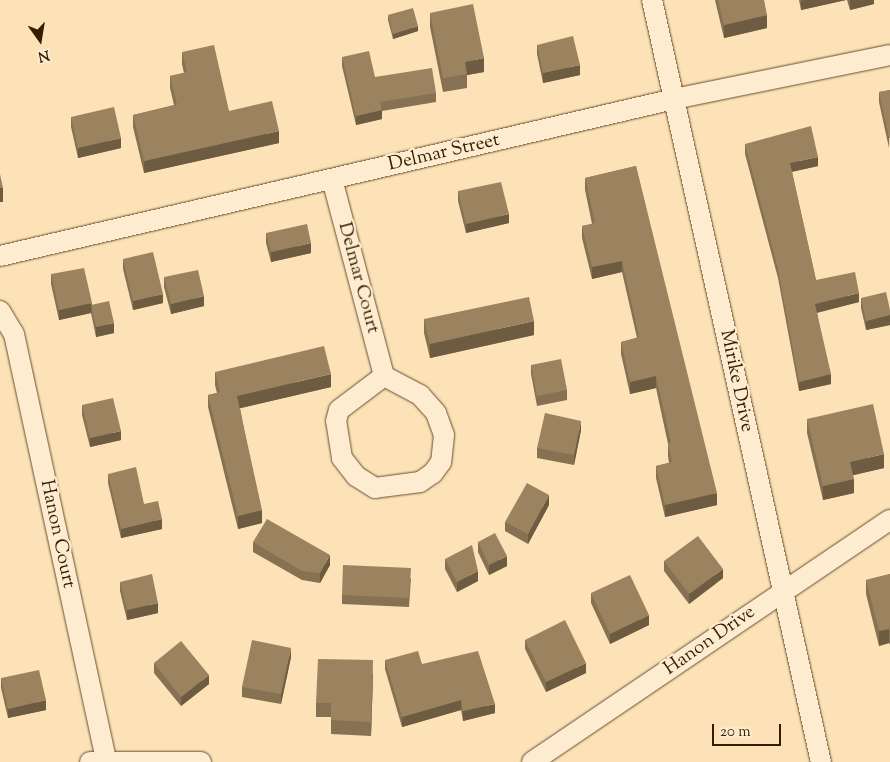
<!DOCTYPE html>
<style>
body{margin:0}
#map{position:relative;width:890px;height:762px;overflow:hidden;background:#fce2b6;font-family:"Sorts Mill Goudy",serif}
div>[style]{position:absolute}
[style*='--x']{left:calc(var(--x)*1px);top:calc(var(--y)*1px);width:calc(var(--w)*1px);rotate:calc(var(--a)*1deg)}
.roads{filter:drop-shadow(0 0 1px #664e2e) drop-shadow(0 0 1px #664e2e)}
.minor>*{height:20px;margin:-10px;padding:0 10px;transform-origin:10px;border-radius:10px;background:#fdecd0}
.wall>*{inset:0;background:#867152}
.shaded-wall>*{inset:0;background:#6d5c42}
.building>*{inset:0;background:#9c835f}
span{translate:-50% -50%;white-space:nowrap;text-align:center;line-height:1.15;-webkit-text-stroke:4.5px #fdecd0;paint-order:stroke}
.street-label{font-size:19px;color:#341d00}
.north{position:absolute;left:15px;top:15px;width:50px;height:50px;-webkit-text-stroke:4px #fdecd0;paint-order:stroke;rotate:167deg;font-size:14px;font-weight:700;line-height:20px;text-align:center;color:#341d00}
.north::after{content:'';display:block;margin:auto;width:18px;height:22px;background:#341d00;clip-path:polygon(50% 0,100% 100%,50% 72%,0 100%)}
.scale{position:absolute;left:712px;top:724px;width:69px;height:22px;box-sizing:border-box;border:2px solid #341d00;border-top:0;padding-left:6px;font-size:15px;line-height:18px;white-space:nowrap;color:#341d00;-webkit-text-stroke:4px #fdecd0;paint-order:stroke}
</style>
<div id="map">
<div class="roads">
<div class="minor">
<div style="--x:652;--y:0;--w:781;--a:77.5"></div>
<div style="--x:332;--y:179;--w:204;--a:75.2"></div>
<div style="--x:0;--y:256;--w:692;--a:-13.11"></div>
<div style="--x:674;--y:99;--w:220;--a:-11.5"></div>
<div style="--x:0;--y:311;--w:27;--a:59"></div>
<div style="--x:14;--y:334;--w:437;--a:77.8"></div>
<div style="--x:384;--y:376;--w:41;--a:27.8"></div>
<div style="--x:420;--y:395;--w:24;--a:48"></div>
<div style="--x:436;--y:413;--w:23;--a:70"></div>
<div style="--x:444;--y:435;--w:27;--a:96"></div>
<div style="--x:441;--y:462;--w:14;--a:126"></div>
<div style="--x:433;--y:473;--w:16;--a:145"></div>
<div style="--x:420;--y:482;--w:45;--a:172.4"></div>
<div style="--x:375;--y:488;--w:22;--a:-148"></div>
<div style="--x:356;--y:476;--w:23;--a:-128"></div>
<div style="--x:342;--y:458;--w:37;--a:-99"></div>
<div style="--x:336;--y:421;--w:11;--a:-75"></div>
<div style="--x:339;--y:410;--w:56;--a:-37.1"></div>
<div style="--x:90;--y:762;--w:111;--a:0"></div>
<div style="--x:532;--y:762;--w:432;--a:-34.1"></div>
</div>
</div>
<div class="wall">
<div style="clip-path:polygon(715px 0,764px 0,767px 28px,724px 38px)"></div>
<div style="clip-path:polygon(799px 0,846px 0,801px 10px)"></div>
<div style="clip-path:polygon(847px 0,874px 0,874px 4px,850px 10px)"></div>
<div style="clip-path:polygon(430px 13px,484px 72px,467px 75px,467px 88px,443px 92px,430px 27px)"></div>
<div style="clip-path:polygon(388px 15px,418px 31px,393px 39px,388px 20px)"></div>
<div style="clip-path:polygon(537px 45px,580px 75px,543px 83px,537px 54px)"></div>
<div style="clip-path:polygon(182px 52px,229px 111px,279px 143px,144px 173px,133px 127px,133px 115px,174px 105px,170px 88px,170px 76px,184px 73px,182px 64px)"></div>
<div style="clip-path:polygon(342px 57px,375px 77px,436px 93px,436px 102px,382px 111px,382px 119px,356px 125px,342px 66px)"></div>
<div style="clip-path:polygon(890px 90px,889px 148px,879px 102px,879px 92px)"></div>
<div style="clip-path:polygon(71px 117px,121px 148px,78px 158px,71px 127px)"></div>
<div style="clip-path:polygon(745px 144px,818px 166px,792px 172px,816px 280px,859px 302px,817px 313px,831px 384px,799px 391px,778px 278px,745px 154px)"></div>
<div style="clip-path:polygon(636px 166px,717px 505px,665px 517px,656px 478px,656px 466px,669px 463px,668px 456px,668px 444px,656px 388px,630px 394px,621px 354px,621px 342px,637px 338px,622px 272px,592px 279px,582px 238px,582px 226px,592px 224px,585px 190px,585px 178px)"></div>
<div style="clip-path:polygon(458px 191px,509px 223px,466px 233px,458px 201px)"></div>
<div style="clip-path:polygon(266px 233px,311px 253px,271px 262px,266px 243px)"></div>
<div style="clip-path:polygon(123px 259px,163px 303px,133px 310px,123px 269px)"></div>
<div style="clip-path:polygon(51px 274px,92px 305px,114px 333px,96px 337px,91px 313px,59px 320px,51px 284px)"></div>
<div style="clip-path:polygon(164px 277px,204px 306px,171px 314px,164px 287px)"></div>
<div style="clip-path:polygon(861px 298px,890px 310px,890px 325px,866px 330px,861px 308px)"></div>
<div style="clip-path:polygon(424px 319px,534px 335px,430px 358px,424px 333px)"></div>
<div style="clip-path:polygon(531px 365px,567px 390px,567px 400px,537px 406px,531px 374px)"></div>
<div style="clip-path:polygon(215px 372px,331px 387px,240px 408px,262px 523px,238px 529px,208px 407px,208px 395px,217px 393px,215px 385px)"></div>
<div style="clip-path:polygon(82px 405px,121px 440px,90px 447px,82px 415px)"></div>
<div style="clip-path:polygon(807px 419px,884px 468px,853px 475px,854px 493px,823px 500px,807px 433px)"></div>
<div style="clip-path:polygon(581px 430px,574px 465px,537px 458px,537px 448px)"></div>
<div style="clip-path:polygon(108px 474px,144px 504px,162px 529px,121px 538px,108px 483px)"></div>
<div style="clip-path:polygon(549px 505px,528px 544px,505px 531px,505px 522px)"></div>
<div style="clip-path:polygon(253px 542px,330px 565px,320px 583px,302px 580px,253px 552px)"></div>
<div style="clip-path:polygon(478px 542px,507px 566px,489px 575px,478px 552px)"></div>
<div style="clip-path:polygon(445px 559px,478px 581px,457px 592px,445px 569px)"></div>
<div style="clip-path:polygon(664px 561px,723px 578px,689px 604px,664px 571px)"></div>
<div style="clip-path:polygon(890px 574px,890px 645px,889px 643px,879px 646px,866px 594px,866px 580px)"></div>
<div style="clip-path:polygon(411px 578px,409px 607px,342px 604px,342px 595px)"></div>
<div style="clip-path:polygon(120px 582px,158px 613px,127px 620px,120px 591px)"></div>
<div style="clip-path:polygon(591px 593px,649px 625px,610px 644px,591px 603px)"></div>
<div style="clip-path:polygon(525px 640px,586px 673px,546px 692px,525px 649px)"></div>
<div style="clip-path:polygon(291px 657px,281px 704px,242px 697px,242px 687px)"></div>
<div style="clip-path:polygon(385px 660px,422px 664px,495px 713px,463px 721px,461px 710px,402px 727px,385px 669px)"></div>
<div style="clip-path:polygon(154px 663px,209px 684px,181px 706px,154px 673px)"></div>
<div style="clip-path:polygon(373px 674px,371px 736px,331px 734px,331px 717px,316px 717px,316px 703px)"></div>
<div style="clip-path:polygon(1px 678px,46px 710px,8px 718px,1px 688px)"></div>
</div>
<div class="shaded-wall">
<div style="clip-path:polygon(805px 0,846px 0,801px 10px,801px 1px)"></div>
<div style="clip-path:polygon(850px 0,874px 0,874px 4px,850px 10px)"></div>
<div style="clip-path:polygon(767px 15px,767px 28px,724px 38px,724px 25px)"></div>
<div style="clip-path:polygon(418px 26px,418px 31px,393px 39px,393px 34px)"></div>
<div style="clip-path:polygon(484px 58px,484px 72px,467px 75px,465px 62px)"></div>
<div style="clip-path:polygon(580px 65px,580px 75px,543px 83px,543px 73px)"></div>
<div style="clip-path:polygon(382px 110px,382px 119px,356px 125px,356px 116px)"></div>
<div style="clip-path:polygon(279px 131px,279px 143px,144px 173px,144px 161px)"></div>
<div style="clip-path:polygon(121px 138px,121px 148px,78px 158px,78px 148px)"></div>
<div style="clip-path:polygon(818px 157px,818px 166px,790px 172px,790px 163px)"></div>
<div style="clip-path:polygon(0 188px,3px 188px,3px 202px,0 202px)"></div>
<div style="clip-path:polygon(509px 214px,509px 223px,466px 233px,466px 224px)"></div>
<div style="clip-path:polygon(311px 243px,311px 253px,271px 262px,271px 252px)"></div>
<div style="clip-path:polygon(622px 261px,622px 272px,592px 279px,592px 267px)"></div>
<div style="clip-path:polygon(859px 293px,859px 302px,815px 313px,815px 304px)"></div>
<div style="clip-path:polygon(163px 294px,163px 303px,133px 310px,133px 301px)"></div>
<div style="clip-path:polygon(204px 296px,204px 306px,171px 314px,171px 304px)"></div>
<div style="clip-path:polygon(92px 303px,91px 313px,59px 320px,59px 310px)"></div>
<div style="clip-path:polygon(890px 315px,890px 325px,866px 330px,866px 321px)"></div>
<div style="clip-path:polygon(534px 321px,534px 335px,430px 358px,430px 344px)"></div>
<div style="clip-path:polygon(114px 323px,114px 333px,96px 337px,96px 327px)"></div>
<div style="clip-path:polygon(331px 374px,331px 387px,237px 409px,237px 396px)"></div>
<div style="clip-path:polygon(831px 374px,831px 384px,799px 391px,799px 382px)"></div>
<div style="clip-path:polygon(656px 376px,656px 388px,630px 394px,630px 382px)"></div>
<div style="clip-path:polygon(581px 421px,581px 430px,574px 465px,574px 455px)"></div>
<div style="clip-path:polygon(121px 431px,121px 440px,90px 447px,90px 438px)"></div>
<div style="clip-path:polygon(884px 454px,884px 468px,850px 476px,850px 462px)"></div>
<div style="clip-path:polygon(854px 479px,854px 493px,823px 500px,823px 486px)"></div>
<div style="clip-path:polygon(717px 493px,717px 505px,665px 517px,665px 505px)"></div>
<div style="clip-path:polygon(549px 495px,549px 505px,528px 544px,528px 534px)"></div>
<div style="clip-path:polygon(262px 510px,262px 523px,238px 529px,238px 516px)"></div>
<div style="clip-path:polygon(162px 519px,162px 529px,121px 538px,121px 529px)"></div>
<div style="clip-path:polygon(330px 555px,330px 565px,320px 583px,320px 573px)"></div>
<div style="clip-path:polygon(507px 556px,507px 566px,489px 575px,489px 565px)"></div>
<div style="clip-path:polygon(723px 569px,723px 578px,689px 604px,689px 594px)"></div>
<div style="clip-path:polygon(478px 571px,478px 581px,457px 592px,457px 582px)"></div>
<div style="clip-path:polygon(158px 603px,158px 613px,127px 620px,127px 610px)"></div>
<div style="clip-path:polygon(649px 615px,649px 625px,610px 644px,610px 634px)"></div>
<div style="clip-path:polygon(889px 629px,889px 643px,879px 646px,879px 631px)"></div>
<div style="clip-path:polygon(291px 648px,291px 657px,281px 704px,281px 694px)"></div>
<div style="clip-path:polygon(373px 660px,373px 674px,371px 736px,371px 722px)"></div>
<div style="clip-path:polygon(586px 663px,586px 673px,546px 692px,546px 682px)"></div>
<div style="clip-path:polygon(209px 675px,209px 684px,181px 706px,181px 697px)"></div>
<div style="clip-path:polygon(46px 700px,46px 710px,8px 718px,8px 709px)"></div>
<div style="clip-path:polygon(461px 700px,461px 710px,402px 727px,402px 717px)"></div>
<div style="clip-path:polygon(495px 704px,495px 713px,463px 721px,463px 711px)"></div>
</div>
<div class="building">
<div style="clip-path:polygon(718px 0,764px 0,767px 15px,724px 25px)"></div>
<div style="clip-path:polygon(473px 4px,484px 58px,465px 62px,467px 74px,443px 78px,430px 13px)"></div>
<div style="clip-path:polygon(413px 8px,418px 26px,393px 34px,388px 15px)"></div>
<div style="clip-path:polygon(573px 36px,580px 65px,543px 73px,537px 45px)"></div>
<div style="clip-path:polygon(214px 45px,229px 111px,272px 101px,279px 131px,144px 161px,133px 115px,177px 105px,170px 76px,187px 72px,182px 52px)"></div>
<div style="clip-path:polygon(369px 51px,375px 77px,432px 68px,436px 93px,380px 102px,382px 110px,356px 116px,342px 57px)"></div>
<div style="clip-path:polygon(890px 90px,890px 138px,889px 138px,879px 92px)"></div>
<div style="clip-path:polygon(114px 107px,121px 138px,78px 148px,71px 117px)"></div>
<div style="clip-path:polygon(811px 126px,818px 157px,790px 163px,816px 280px,855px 272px,859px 293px,815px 304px,831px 374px,799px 382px,778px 269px,745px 144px)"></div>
<div style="clip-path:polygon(636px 166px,717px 493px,665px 505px,656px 466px,672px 462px,668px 444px,671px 443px,656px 376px,630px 382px,621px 342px,639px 337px,622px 261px,592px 267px,582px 226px,595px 223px,585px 178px)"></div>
<div style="clip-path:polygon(0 174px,3px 188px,0 188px)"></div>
<div style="clip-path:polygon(501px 182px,509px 214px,466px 224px,458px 191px)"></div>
<div style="clip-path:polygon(307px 224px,311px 243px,271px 252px,266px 233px)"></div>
<div style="clip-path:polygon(153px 252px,163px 294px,133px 301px,123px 259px)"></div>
<div style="clip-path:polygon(84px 268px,92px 303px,59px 310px,51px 274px)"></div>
<div style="clip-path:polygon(198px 270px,204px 296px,171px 304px,164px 277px)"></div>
<div style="clip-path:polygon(886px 292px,890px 310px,890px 315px,866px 321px,861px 298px)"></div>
<div style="clip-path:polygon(529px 297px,534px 321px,430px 344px,424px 319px)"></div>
<div style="clip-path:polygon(109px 301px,114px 323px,96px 327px,91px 305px)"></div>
<div style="clip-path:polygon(324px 346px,331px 374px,237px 396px,262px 510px,238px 516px,208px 395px,220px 392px,215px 372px)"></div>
<div style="clip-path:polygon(561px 359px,567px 390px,537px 396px,531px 365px)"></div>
<div style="clip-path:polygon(113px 398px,121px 431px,90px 438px,82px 405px)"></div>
<div style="clip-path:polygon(873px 404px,884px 454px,850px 462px,854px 479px,823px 486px,807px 419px)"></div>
<div style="clip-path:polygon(545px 413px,581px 421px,574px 455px,537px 448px)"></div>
<div style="clip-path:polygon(136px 467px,144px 504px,158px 501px,162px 519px,121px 529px,108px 474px)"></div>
<div style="clip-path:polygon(527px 483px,549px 495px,528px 534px,505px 522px)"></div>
<div style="clip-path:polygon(267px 519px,330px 555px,320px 573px,302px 571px,253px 542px)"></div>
<div style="clip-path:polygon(495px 533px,507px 556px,489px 565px,478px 542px)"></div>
<div style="clip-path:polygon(698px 536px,723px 569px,689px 594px,664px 561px)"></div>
<div style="clip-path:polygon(472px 545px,478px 571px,457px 582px,445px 559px)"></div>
<div style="clip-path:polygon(343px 565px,411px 568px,409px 598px,342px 595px)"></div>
<div style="clip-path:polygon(152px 574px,158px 603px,127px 610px,120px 582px)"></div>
<div style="clip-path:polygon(890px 574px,890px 631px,889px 629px,879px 631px,866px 580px)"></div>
<div style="clip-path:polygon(630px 575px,649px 615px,610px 634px,591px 593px)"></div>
<div style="clip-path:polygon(565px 620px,586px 663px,546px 682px,525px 640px)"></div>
<div style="clip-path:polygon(252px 640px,291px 648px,281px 694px,242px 687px)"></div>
<div style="clip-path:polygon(181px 641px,209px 675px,181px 697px,154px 663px)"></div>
<div style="clip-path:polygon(418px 651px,422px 664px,478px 651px,495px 704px,463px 711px,461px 700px,402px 717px,385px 660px)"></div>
<div style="clip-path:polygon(318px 659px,373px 660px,371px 722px,331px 720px,331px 703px,316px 703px)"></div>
<div style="clip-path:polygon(39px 670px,46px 700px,8px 709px,1px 678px)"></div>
</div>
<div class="street-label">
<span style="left:444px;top:153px;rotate:-13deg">Delmar Street</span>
<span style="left:358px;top:278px;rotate:75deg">Delmar Court</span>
<span style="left:736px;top:381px;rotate:78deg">Mirike Drive</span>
<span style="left:57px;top:534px;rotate:78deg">Hanon Court</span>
<span style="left:710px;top:641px;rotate:-35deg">Hanon Drive</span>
</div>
<div class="north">N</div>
<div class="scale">20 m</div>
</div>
